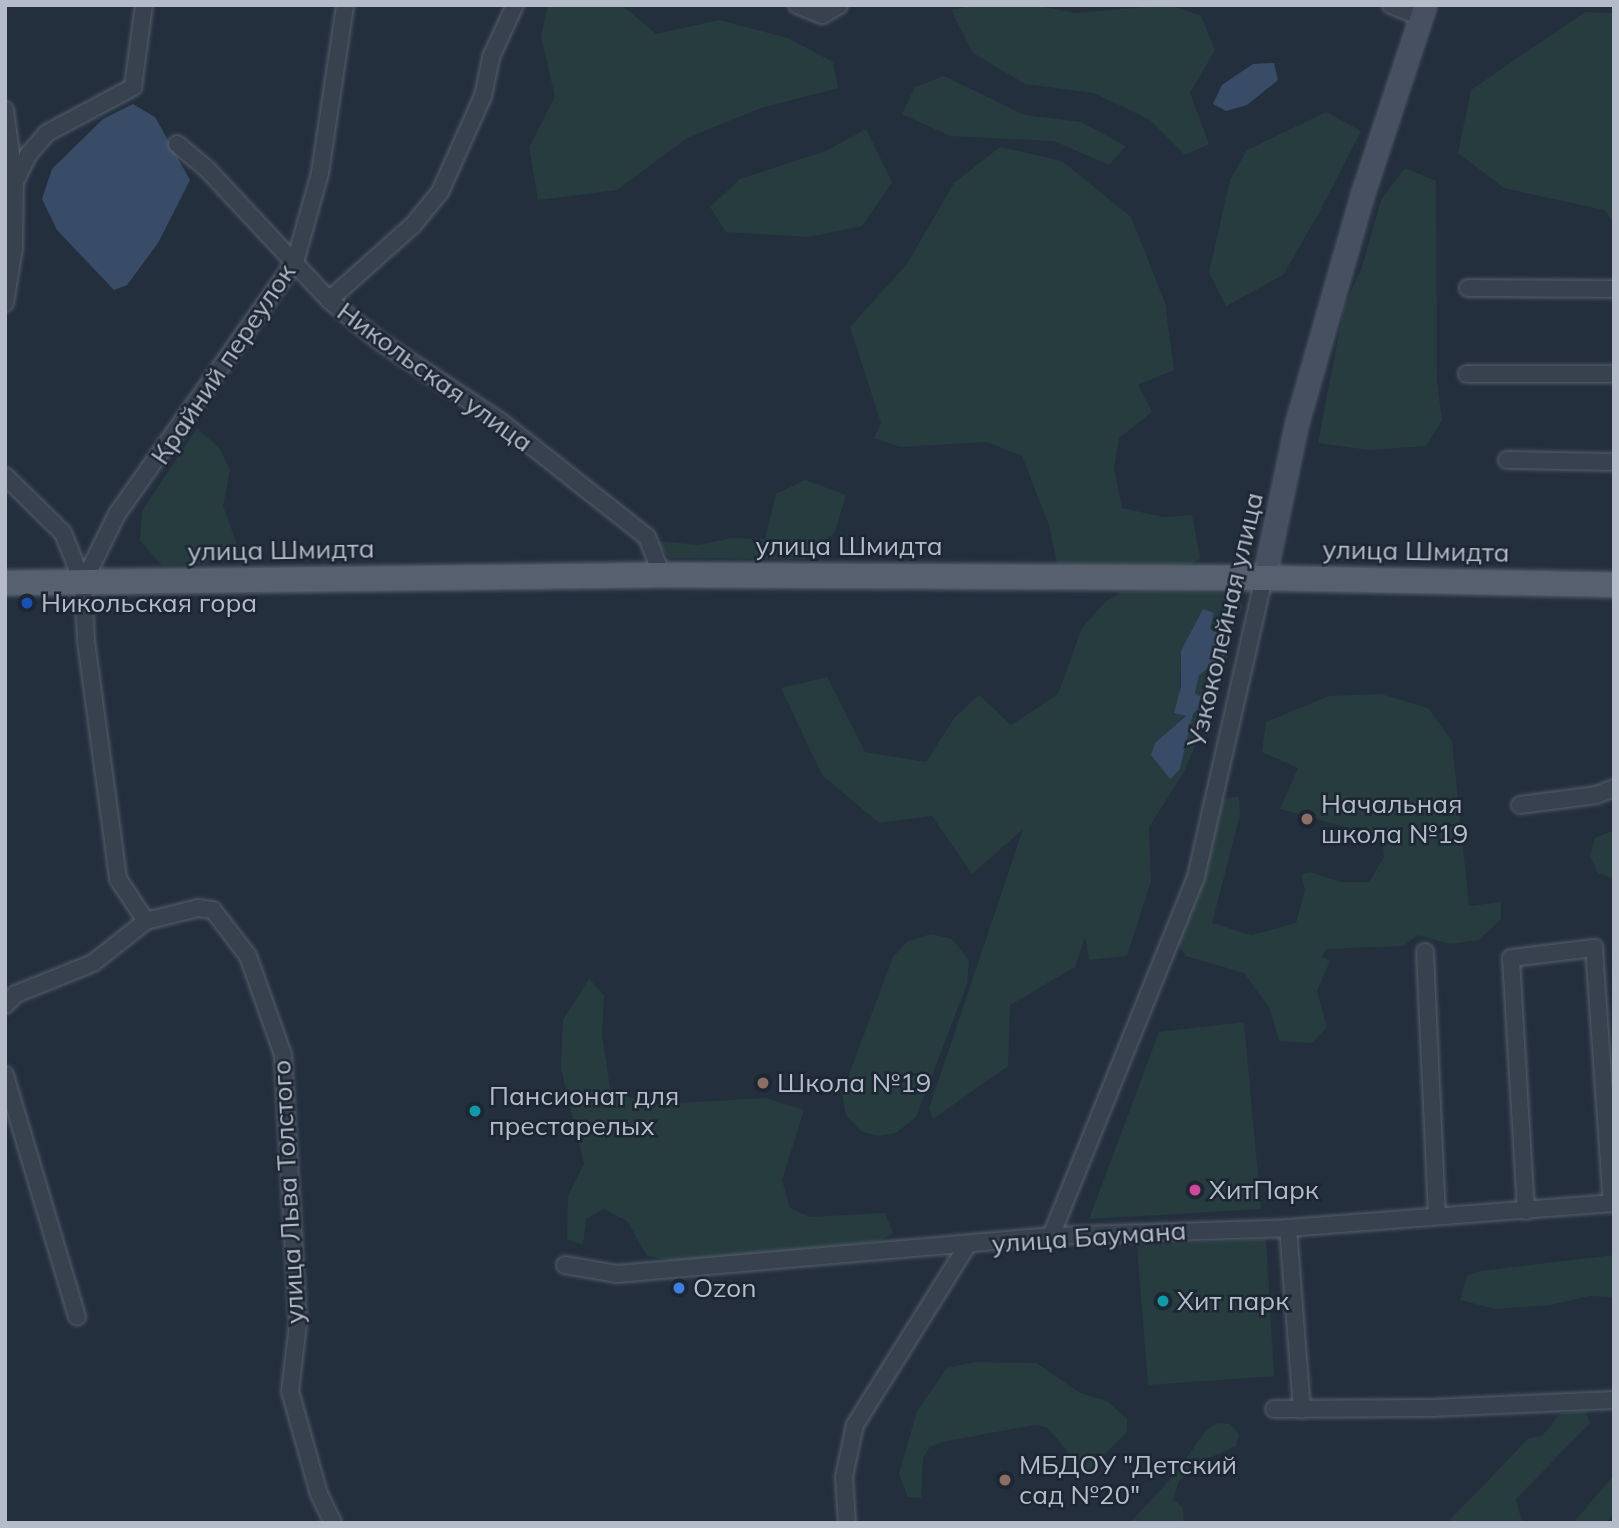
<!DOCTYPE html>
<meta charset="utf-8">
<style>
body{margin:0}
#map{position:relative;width:1619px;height:1528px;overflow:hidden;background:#242f3e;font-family:Mulish,sans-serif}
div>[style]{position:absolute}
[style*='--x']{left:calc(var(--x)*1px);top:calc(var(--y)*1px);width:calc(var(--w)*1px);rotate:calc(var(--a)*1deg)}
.green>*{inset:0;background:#263c3f}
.water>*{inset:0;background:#394c67}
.roads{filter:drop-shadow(0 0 2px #565f6c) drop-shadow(0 0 2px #565f6c)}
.street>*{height:16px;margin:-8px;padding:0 8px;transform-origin:8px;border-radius:8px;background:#38414e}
.secondary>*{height:21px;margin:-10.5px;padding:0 10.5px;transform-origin:10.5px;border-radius:10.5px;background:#465061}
.primary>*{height:24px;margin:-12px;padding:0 12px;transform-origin:12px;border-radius:12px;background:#56606e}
.dots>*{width:19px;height:19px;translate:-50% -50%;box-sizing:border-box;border:4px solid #1d2633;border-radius:50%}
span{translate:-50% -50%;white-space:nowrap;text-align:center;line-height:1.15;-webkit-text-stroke:5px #1d2633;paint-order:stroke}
.street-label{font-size:26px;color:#b4bcc9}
.poi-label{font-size:26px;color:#b4bcc9}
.left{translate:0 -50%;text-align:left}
.frame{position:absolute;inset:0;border:7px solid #b4bcc9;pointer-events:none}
</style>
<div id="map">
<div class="green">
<div style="clip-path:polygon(548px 5px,622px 5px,656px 34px,719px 20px,788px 38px,833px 62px,838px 88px,761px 108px,687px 138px,617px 190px,538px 200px,529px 147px,555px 97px,541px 36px)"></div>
<div style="clip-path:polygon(977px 5px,1034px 5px,1075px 13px,1170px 5px,1201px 16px,1215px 50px,1190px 93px,1209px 144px,1185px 155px,1150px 120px,1094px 93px,1025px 84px,973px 53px,951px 10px)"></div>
<div style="clip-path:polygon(1585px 12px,1614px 13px,1614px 223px,1604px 210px,1504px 188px,1458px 153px,1471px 90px)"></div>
<div style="clip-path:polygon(944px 76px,1024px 115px,1081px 122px,1126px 146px,1109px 165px,1054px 141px,950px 136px,902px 114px,915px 87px)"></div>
<div style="clip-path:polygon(1326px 112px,1361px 131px,1319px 213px,1283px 275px,1226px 306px,1209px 272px,1230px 180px,1247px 150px)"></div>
<div style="clip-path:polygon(866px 129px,892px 182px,862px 226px,808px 237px,726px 232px,710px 207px,740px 179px,826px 151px)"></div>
<div style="clip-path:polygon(1000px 147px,1062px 161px,1131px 217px,1165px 303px,1174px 370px,1138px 385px,1152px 412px,1119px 438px,1114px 468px,1122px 508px,1163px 517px,1192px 515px,1200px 558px,1192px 564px,1141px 568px,1057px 564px,1049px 525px,1022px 456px,987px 442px,901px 447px,874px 438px,881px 423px,850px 327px,907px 264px,954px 183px)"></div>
<div style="clip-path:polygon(1405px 168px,1436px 181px,1437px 383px,1442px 420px,1426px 446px,1369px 450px,1318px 443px,1344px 307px,1362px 267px,1381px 200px)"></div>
<div style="clip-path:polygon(197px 428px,219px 448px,230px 470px,223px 506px,238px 547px,204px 564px,162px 565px,140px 541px,142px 511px)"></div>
<div style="clip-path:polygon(805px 480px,846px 495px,835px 532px,805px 559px,669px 558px,657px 541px,699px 545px,732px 538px,765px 539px,776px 494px)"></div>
<div style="clip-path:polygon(evenodd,1122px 592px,1232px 593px,1244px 608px,1234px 620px,1219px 617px,1227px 630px,1229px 654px,1215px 681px,1217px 693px,1184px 772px,1149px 827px,1151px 881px,1127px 956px,1089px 960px,1085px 937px,1075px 967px,1010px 1005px,1008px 1066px,933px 1119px,929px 1109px,1023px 829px,972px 874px,932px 816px,879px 823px,822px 775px,781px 688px,827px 677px,865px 752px,926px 762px,955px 717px,979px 695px,1011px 725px,1058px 694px,1082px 628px,1106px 601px,1122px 592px,1200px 614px,1213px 616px,1210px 629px,1217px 660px,1199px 675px,1195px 693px,1199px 696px,1213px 692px,1193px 714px,1180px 769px,1166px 735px,1186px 715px,1174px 713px,1179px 705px,1181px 656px,1200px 614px)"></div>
<div style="clip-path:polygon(1381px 694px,1428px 708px,1452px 741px,1469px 906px,1501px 902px,1501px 919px,1479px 940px,1450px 944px,1418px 935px,1403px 946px,1326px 949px,1322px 957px,1330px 961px,1317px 991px,1327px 1027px,1312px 1043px,1279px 1041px,1270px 1009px,1244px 973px,1186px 956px,1177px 943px,1219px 799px,1239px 797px,1240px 815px,1212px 923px,1251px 935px,1296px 923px,1305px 890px,1301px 875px,1310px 872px,1341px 882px,1369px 882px,1384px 857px,1382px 837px,1280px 809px,1298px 768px,1262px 752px,1266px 722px,1329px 696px)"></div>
<div style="clip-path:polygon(1614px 830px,1614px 879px,1598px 873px,1590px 856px,1595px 838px)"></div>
<div style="clip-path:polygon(931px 934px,952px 939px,969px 960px,967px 984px,916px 1117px,896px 1133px,878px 1136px,861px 1131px,846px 1115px,842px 1093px,893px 957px,907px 942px)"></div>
<div style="clip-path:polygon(589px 979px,604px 995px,602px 1035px,610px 1088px,645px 1105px,766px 1098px,804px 1110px,782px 1180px,790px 1208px,810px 1217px,885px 1213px,893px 1233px,880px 1241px,681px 1262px,647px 1256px,627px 1221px,604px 1209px,586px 1219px,583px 1245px,567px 1239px,568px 1196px,584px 1164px,561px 1068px,563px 1020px)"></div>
<div style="clip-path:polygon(1244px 1022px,1261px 1209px,1089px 1219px,1159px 1032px)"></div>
<div style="clip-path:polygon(1266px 1239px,1274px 1376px,1148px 1385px,1137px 1246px)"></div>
<div style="clip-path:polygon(1614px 1255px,1614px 1297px,1589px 1296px,1550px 1305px,1495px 1309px,1460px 1300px,1467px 1276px,1480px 1271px)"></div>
<div style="clip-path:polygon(974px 1362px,1036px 1363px,1080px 1393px,1107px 1401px,1127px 1419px,1127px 1432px,1088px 1471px,1075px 1474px,1066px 1449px,1047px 1427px,1035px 1425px,942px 1442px,930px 1447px,923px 1458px,921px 1498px,908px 1497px,899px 1474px,917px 1411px,947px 1368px)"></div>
<div style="clip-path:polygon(1586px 1411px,1590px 1423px,1516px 1499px,1522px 1523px,1447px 1523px,1529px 1438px,1542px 1436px,1561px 1413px)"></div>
<div style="clip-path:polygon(1217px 1423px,1230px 1424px,1239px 1434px,1236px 1446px,1211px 1457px,1179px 1481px,1173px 1499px,1183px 1508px,1184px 1523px,1130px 1523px,1176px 1473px,1206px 1430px)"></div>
<div style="clip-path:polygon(1614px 1475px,1614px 1512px,1607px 1523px,1573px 1523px)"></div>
</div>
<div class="water">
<div style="clip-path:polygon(1274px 63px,1278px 80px,1247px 105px,1226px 111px,1213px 104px,1222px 85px,1253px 64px)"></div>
<div style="clip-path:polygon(133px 104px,155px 117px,190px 180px,158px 243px,127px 285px,114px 290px,57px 230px,42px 199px,52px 169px,103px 119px)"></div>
<div style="clip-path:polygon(1203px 609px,1214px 613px,1210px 629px,1222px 635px,1224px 656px,1199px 675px,1195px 693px,1199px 696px,1209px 686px,1213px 692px,1193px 714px,1180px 769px,1170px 779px,1151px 755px,1155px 743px,1186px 716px,1174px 713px,1181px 686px,1181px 651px)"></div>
</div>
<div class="roads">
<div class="street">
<div style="--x:797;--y:5;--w:27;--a:22"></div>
<div style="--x:822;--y:15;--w:20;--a:-30"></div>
<div style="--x:1391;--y:5;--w:31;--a:22"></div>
<div style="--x:5;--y:110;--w:73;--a:82.1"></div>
<div style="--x:15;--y:182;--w:66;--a:90.9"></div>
<div style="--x:14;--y:248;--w:56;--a:99.3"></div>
<div style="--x:177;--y:144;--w:38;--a:40"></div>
<div style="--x:206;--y:168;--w:180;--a:47"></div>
<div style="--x:329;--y:300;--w:63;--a:39.2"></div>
<div style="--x:378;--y:340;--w:146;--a:33.6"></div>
<div style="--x:500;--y:421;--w:187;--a:38.3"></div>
<div style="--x:647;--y:537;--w:41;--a:68.5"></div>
<div style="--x:15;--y:182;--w:30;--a:-64"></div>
<div style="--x:28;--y:155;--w:29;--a:-49"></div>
<div style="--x:47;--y:133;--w:98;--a:-28.1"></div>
<div style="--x:133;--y:87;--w:83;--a:-82.4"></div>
<div style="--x:1468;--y:288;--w:146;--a:0.4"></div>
<div style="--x:329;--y:300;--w:113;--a:-41.8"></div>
<div style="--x:413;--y:225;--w:43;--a:-50.7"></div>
<div style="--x:440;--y:192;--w:105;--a:-65.9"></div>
<div style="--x:483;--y:96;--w:40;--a:-78"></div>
<div style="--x:491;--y:57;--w:57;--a:-65.2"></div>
<div style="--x:1467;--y:374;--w:147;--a:0"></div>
<div style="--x:1507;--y:460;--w:107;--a:1.1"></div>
<div style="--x:5;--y:476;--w:81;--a:44.5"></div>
<div style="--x:63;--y:533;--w:54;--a:68.2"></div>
<div style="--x:83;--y:583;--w:58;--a:87"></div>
<div style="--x:86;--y:641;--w:240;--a:82.3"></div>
<div style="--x:118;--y:879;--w:50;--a:56.3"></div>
<div style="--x:146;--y:921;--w:54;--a:-14"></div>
<div style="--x:198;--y:908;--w:15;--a:8"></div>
<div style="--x:213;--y:910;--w:58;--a:52.7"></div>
<div style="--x:248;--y:956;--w:105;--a:70.5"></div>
<div style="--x:283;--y:1055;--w:269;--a:86.8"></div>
<div style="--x:298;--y:1324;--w:67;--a:96.8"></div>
<div style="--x:290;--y:1391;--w:107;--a:74.3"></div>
<div style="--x:319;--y:1494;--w:32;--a:64"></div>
<div style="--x:83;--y:583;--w:77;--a:-63.8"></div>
<div style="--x:117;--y:514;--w:309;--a:-54.8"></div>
<div style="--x:295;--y:262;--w:92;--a:-74.3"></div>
<div style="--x:320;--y:173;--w:170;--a:-81.5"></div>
<div style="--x:1520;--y:805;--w:77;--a:-7.5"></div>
<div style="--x:1596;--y:795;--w:19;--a:-21"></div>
<div style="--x:1425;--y:952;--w:261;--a:87.4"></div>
<div style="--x:5;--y:1005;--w:16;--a:-45"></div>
<div style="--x:16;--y:994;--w:83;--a:-21.9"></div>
<div style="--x:93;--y:963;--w:68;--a:-38.4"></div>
<div style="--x:5;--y:1075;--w:252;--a:73.4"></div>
<div style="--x:1526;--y:1211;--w:253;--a:-93.4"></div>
<div style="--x:1511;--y:958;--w:84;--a:-6.9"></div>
<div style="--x:1594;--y:948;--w:256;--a:86"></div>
<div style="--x:1288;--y:1228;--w:182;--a:85.6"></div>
<div style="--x:1051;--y:1236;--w:387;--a:-68"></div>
<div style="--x:1196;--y:877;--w:307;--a:-77.2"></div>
<div style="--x:565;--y:1265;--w:53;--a:9.8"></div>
<div style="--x:617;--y:1274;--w:436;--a:-5"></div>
<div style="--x:1051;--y:1236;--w:237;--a:-1.9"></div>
<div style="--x:1288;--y:1228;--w:327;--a:-4.4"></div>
<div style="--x:1274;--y:1409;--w:157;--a:-0.4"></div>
<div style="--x:1431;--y:1408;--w:183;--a:-2.5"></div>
<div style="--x:847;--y:1523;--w:46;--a:-93.7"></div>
<div style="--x:844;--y:1477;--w:53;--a:-78.1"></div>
<div style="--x:855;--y:1425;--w:211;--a:-58"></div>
</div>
<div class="secondary">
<div style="--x:1264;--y:578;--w:159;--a:-78.1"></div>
<div style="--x:1297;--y:422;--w:236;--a:-74"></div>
<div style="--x:1362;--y:195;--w:200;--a:-71.7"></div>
</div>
<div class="primary">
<div style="--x:5;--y:583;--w:657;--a:-0.7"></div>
<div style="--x:662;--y:575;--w:602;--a:0.29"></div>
<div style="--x:1264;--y:578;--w:350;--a:1.1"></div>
</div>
</div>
<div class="dots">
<div style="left:27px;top:603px;background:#1a4fb4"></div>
<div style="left:1307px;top:819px;background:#8d6e63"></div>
<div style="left:763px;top:1083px;background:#8d6e63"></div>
<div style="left:475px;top:1111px;background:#0f9aa8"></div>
<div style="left:1195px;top:1190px;background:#d1479c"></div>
<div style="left:679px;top:1288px;background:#3f7fe0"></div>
<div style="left:1163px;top:1301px;background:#0f9aa8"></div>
<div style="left:1005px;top:1480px;background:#8d6e63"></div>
</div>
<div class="street-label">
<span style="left:223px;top:364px;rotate:-56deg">Крайний переулок</span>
<span style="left:435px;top:377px;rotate:36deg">Никольская улица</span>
<span style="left:849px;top:546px">улица Шмидта</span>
<span style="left:281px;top:550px;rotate:-1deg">улица Шмидта</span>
<span style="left:1416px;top:551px;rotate:1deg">улица Шмидта</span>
<span style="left:1225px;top:620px;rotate:-77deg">Узкоколейная улица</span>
<span style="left:288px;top:1192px;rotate:-93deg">улица Льва Толстого</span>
<span style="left:1089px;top:1237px;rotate:-4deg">улица Баумана</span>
</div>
<div class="poi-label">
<span class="left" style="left:41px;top:603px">Никольская гора</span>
<span class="left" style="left:1321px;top:819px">Начальная<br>школа №19</span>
<span class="left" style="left:777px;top:1083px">Школа №19</span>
<span class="left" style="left:489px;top:1111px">Пансионат для<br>престарелых</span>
<span class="left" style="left:1209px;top:1190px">ХитПарк</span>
<span class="left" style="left:693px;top:1288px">Ozon</span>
<span class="left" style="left:1177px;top:1301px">Хит парк</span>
<span class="left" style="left:1019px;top:1480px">МБДОУ "Детский<br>сад №20"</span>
</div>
<div class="frame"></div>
</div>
